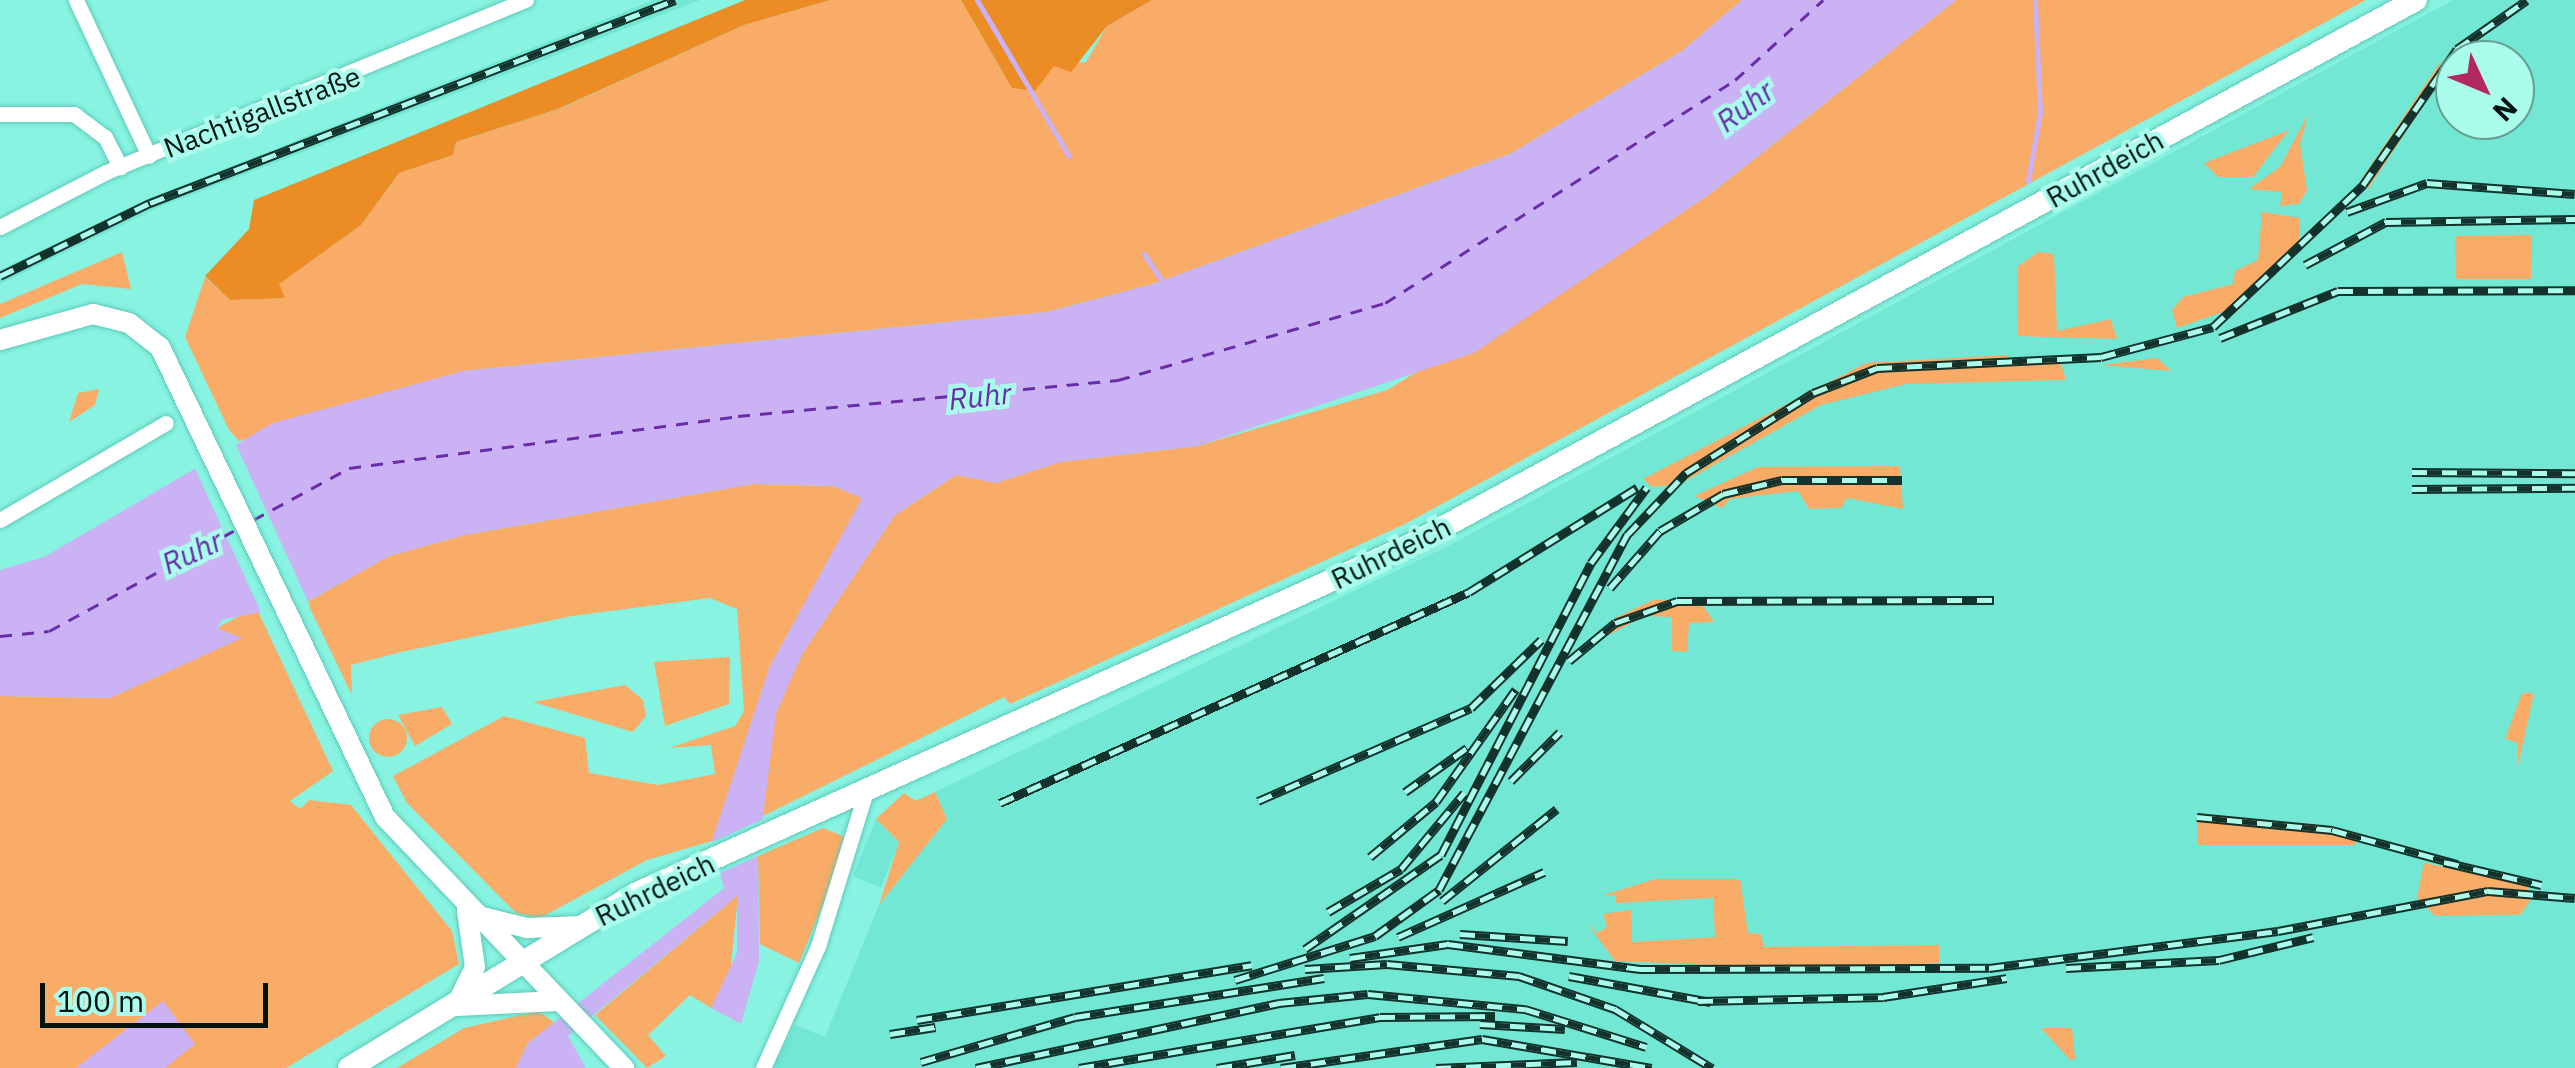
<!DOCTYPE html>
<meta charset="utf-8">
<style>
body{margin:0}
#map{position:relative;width:2575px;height:1068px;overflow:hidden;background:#88f3e1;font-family:"IBM Plex Sans",sans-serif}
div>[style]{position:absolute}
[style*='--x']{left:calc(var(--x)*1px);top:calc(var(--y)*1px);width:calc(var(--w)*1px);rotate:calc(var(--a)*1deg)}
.built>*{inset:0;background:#71e7d4}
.green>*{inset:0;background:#f8ac67}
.round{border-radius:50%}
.forest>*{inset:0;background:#eb8c25}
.water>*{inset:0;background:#cbb2f4}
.pier>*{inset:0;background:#88f3e1}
.stream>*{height:5px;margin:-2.5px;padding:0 2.5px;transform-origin:2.5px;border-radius:2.5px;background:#cbb2f4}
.ferry>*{height:2.5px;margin-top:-1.25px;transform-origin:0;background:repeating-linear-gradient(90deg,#692da9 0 12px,transparent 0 22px)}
.roads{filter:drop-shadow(0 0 2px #5ecab9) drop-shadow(0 0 2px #5ecab9)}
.minor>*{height:15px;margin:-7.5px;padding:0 7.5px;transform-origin:7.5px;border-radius:7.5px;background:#fff}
.secondary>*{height:20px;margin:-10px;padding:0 10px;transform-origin:10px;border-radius:10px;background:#fff}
.primary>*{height:22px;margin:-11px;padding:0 11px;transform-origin:11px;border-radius:11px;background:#fff}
.rail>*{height:9px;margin-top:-4.5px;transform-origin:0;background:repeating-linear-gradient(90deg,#aafced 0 15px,#13322c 0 30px);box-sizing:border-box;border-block:2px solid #13322c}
span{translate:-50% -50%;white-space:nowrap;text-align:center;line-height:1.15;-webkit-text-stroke:9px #aafced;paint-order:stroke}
.street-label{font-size:28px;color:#00130f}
.water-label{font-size:30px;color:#692da9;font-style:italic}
.north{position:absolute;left:2435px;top:40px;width:100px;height:100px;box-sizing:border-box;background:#aafced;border:2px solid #669f94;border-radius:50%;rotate:134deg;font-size:28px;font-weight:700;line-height:40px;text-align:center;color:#00130f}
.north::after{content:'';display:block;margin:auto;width:35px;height:45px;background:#b42861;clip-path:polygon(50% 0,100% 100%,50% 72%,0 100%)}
.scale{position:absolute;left:40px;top:983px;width:228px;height:45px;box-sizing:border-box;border:5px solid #00130f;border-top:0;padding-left:12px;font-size:30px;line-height:35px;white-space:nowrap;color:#00130f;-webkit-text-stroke:8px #aafced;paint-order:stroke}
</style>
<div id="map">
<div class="built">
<div style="clip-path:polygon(654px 0,700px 0,157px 208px,0 284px,0 270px,148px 199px)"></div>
<div style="clip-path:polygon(evenodd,2453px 0,2575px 0,2575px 1068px,773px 1068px,795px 1025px,825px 1037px,879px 905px,947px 819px,935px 792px,1450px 545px,2453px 0,2455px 60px,2515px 60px,2515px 120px,2455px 120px,2455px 60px)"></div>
<div style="clip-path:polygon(876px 819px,899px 842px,881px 888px,853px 876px)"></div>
</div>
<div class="green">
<div style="clip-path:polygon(830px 0,961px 0,1001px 69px,1086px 62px,1107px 26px,1152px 0,1742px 0,1682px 51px,1510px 154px,1153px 284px,1047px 312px,463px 371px,239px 441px,229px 430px,185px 337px,205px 277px,230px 300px,284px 298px,278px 284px,361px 225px,399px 173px,453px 155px,456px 142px,559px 109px,744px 25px)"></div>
<div style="clip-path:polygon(1956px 0,2366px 0,1405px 524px,1010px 704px,1004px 697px,763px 816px,775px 714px,802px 654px,895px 515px,956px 475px,996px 483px,1060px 462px,1198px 446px,1387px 390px,1710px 194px)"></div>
<div style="clip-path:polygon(2441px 61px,2435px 88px,2368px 189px,2359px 183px)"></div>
<div style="clip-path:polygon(2309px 113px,2300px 144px,2307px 190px,2299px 204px,2280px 206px,2282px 192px,2249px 189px,2280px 167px)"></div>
<div style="clip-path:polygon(2289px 130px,2253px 177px,2218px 177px,2204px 163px)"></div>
<div style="clip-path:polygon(2262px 212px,2300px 218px,2299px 242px,2223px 312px,2177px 328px,2172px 310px,2183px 297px,2233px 284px,2235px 271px,2258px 260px)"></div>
<div style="clip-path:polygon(2532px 235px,2531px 279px,2456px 279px,2455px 236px)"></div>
<div style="clip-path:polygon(122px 252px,131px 289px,82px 284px,0 318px,0 304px)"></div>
<div style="clip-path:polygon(2038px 252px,2054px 254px,2057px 331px,2111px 319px,2117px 339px,2018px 336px,2017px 267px)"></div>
<div style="clip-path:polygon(2008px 355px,2008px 363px,2060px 361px,2066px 380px,1906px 384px,1821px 405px,1680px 484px,1652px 487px,1643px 479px,1866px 363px)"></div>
<div style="clip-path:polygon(2157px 358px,2171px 371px,2102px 365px)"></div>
<div style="clip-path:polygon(99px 389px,95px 405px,69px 422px,78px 393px)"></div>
<div style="clip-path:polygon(1900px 466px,1903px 509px,1847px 498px,1841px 508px,1809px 509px,1798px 491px,1730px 499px,1722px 508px,1694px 496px,1758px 467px)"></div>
<div style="clip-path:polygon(753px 484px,833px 486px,863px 498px,770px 666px,712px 841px,647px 860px,540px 918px,516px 913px,407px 803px,393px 776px,504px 716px,585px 738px,589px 773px,658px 785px,715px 774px,711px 745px,669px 748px,735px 726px,744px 711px,737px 609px,710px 598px,572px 616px,401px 652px,351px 665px,352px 695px,307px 602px,389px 556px,465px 535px)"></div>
<div style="clip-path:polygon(1653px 600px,1699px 600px,1714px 622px,1689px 623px,1687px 652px,1672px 651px,1672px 617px,1644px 616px,1609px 635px,1615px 618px)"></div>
<div style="clip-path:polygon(256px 607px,333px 771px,290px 801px,300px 809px,309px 800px,351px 805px,452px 931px,459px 964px,286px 1068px,0 1068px,0 696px,110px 698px,240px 638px,217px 628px)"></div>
<div style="clip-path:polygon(730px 657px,729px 704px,665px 726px,654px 662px)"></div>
<div style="clip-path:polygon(625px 685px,643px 700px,646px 716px,633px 732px,533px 702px)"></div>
<div style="clip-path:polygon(2522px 693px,2534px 693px,2518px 766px,2518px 743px,2505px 739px)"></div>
<div style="clip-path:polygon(442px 707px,452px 724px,415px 746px,398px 715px)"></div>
<div class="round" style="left:369px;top:719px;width:38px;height:38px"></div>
<div style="clip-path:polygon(935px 792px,947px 819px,879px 905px,899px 842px,876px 819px,904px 793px,916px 801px)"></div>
<div style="clip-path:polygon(2197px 814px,2329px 826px,2359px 834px,2355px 845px,2198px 845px)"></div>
<div style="clip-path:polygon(823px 828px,845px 837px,845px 849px,799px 963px,760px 944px,758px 856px)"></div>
<div style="clip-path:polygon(2424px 863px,2526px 883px,2532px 898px,2520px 915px,2435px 916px,2417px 898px)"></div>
<div style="clip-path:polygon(1655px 879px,1740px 879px,1748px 933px,1761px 934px,1764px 947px,1939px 945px,1939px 963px,1825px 970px,1615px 961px,1587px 923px,1597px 933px,1607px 927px,1603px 914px,1631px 910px,1632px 942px,1715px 937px,1713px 898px,1616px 903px,1615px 895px,1601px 896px)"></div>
<div style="clip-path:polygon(738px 895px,730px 975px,711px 1008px,690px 995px,648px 1035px,666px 1056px,647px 1068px,595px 1015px)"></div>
<div style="clip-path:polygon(538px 1011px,555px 1023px,528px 1043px,516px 1068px,397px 1068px,464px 1028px)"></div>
<div style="clip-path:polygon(2041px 1028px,2072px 1028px,2075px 1059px,2070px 1060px)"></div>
</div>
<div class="forest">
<div style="clip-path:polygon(745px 0,830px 0,744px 25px,558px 109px,456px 142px,453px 155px,399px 173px,361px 225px,279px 284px,285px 298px,230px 300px,205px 276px,249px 229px,254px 200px)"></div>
<div style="clip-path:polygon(961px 0,1152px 0,1107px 26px,1071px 72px,1054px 66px,1035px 91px,1012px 88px)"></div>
</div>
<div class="water">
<div style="clip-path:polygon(1742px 0,1956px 0,1710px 194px,1474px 353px,1198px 446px,1060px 462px,996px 483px,956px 475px,895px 515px,802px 654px,776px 714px,758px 856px,759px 961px,741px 1024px,711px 1008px,737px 953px,737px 896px,568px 1036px,586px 1068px,516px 1068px,528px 1043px,724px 888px,712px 841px,770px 666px,862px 498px,833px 486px,753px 484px,465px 535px,389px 556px,307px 602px,222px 620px,217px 628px,242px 638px,110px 698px,0 696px,0 570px,44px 557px,273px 423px,463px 371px,1047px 312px,1153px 284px,1510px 154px,1682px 51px)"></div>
<div style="clip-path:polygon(163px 1001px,195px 1044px,165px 1068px,76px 1068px)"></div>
</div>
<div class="pier">
<div style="clip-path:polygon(233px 438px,310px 606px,261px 612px,191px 460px)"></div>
<div style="clip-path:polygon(768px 817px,763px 854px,715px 875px,708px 844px)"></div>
</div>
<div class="stream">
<div style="--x:977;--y:0;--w:181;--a:59.5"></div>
<div style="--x:2028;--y:181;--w:70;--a:-80.1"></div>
<div style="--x:2040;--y:112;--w:112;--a:-92.6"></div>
<div style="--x:1144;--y:254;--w:37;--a:56"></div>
</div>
<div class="ferry">
<div style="--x:253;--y:520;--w:109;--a:-28.4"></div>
<div style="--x:349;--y:468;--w:392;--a:-7.6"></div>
<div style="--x:738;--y:416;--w:382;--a:-5.4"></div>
<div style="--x:1118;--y:380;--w:278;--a:-16.1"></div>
<div style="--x:1385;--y:303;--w:415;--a:-32.5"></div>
<div style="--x:1735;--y:80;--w:119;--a:-42.3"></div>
<div style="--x:0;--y:636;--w:49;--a:-5.8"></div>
<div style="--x:49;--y:631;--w:214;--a:-28.5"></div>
</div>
<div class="roads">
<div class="minor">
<div style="--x:76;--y:0;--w:172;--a:64.9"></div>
<div style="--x:0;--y:114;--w:74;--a:0"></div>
<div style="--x:74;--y:114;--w:39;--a:37"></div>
<div style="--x:105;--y:137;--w:34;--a:63"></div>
<div style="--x:0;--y:227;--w:119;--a:-27.4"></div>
<div style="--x:106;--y:172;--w:454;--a:-22.3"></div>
<div style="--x:0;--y:520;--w:192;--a:-30.3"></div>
<div style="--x:763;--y:1068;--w:134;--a:-65.7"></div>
<div style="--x:818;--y:946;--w:159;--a:-72.8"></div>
</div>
<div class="secondary">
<div style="--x:0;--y:340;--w:97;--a:-15.6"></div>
<div style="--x:93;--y:314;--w:37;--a:14"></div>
<div style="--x:129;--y:323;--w:39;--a:38"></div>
<div style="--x:160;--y:347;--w:521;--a:64.42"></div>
<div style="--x:385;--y:817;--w:347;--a:46.4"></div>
<div style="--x:474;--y:915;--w:55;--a:13.8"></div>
<div style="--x:527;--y:928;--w:56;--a:-2"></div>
<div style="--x:456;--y:1006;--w:43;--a:-64"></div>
<div style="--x:475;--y:967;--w:57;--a:-98.1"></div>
<div style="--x:456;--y:1006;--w:102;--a:-2.8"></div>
</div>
<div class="primary">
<div style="--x:349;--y:1068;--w:337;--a:-31.3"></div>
<div style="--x:637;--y:893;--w:848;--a:-24.24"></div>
<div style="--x:1410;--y:545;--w:1144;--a:-28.45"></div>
</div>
</div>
<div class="rail">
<div style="--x:2347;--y:212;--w:85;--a:-19.9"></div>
<div style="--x:2427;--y:183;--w:148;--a:4.3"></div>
<div style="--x:2305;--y:265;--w:92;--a:-28"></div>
<div style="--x:2386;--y:222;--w:189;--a:-0.9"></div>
<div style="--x:0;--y:276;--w:167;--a:-26"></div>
<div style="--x:150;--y:203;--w:563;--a:-21.14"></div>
<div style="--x:2220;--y:338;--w:127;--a:-21.7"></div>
<div style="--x:2338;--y:291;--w:237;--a:-0.2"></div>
<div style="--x:2412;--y:472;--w:163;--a:0.4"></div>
<div style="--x:2412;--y:489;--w:163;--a:-0.4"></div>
<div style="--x:1610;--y:588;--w:76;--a:-48.7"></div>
<div style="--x:1660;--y:531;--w:73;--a:-30.4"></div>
<div style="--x:1723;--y:494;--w:61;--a:-13.3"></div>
<div style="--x:1782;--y:480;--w:120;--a:0"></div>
<div style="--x:1569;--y:661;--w:60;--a:-39.6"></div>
<div style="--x:1615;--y:623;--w:66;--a:-19.5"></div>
<div style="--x:1677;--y:601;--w:317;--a:-0.2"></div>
<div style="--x:1511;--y:781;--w:69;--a:-45"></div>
<div style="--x:1405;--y:792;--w:76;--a:-35.4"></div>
<div style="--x:1258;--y:801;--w:232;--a:-23.6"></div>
<div style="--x:1471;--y:708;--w:98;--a:-44.2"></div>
<div style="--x:1000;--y:803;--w:514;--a:-24.22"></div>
<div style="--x:1469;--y:592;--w:198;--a:-31.8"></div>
<div style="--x:2197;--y:817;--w:136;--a:5.5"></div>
<div style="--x:2332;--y:830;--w:130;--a:15.2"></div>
<div style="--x:1370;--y:857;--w:86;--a:-39.8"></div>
<div style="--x:1436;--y:802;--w:138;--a:-54.7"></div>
<div style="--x:2444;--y:862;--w:100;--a:13.3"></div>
<div style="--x:1442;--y:901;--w:147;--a:-38.7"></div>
<div style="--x:1328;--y:912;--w:85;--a:-30.5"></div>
<div style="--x:1401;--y:869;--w:99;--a:-50.3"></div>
<div style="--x:1460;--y:934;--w:108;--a:3.7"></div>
<div style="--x:1398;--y:937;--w:160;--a:-24"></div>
<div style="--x:1305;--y:949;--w:165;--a:-34.7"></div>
<div style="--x:1441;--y:855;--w:328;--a:-62.8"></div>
<div style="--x:1591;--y:563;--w:94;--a:-53.6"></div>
<div style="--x:1350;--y:958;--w:99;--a:-8.1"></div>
<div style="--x:1448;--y:944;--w:194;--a:7.4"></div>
<div style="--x:1640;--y:969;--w:349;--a:-0.2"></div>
<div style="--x:1989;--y:968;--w:291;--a:-7.3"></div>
<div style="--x:2278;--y:931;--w:214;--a:-10.8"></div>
<div style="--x:2488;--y:891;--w:87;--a:4.6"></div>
<div style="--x:2066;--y:968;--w:153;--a:-3"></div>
<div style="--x:2219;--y:960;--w:97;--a:-13.7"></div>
<div style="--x:1305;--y:969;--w:82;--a:-3.5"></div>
<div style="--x:1387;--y:964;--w:133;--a:5.2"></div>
<div style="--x:1519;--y:976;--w:102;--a:19"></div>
<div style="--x:1615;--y:1009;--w:114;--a:31.3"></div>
<div style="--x:1569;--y:976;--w:144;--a:10.4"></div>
<div style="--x:1235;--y:980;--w:147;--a:-17.4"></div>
<div style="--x:1375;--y:936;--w:79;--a:-35.7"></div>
<div style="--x:1439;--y:890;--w:402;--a:-62.1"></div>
<div style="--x:1627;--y:535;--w:86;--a:-46.4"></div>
<div style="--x:1686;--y:473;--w:150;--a:-32.2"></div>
<div style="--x:1813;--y:393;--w:69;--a:-21.3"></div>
<div style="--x:1877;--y:368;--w:224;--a:-2.8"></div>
<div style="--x:2101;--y:357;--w:116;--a:-15"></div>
<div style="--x:2213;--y:327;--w:207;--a:-43.4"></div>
<div style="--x:2363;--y:185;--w:165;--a:-55.3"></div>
<div style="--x:2457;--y:49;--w:85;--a:-35"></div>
<div style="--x:1698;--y:1001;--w:185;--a:-1.2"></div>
<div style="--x:1883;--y:997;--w:125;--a:-8.7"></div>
<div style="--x:917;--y:1020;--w:339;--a:-9.3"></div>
<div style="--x:1480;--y:1024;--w:85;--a:3.4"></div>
<div style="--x:890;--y:1034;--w:46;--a:-8.8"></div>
<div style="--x:921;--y:1062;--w:160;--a:-16.3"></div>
<div style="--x:1075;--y:1017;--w:252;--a:-8.9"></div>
<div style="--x:976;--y:1068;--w:310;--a:-12.1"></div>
<div style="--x:1279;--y:1003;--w:89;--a:-5.8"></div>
<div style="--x:1368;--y:994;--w:158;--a:5.5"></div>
<div style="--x:1525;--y:1009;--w:127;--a:17.4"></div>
<div style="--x:1079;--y:1068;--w:305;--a:-9.6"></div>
<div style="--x:1380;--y:1017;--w:115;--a:-0.5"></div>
<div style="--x:1217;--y:1068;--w:79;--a:-9.5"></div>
<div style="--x:1281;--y:1068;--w:203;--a:-8.2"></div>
<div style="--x:1482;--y:1039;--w:172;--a:9.7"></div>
<div style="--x:1436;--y:1068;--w:141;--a:-2.4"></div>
</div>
<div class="street-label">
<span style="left:262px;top:112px;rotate:-21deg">Nachtigallstraße</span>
<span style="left:2105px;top:169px;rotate:-29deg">Ruhrdeich</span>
<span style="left:1391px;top:553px;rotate:-26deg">Ruhrdeich</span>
<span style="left:655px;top:890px;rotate:-26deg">Ruhrdeich</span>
</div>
<div class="water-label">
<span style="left:1745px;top:106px;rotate:-37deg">Ruhr</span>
<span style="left:980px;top:396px;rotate:-6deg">Ruhr</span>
<span style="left:192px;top:552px;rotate:-25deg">Ruhr</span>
</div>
<div class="north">N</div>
<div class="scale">100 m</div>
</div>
